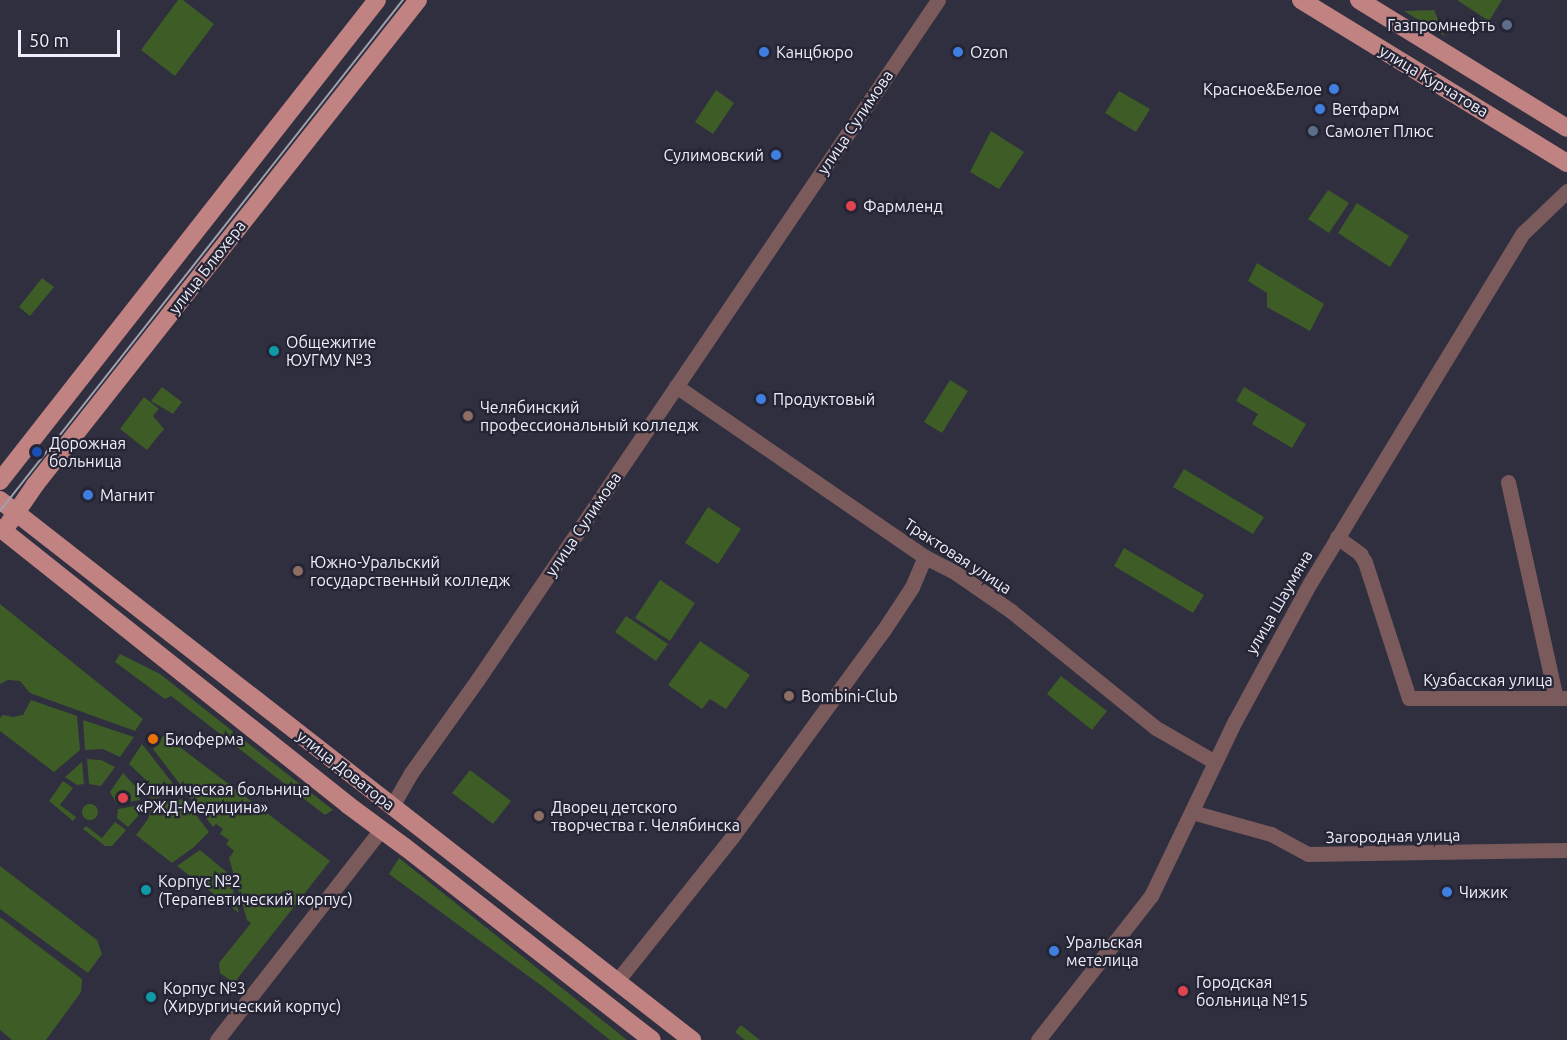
<!DOCTYPE html>
<meta charset="utf-8">
<style>
body{margin:0}
#map{position:relative;width:1567px;height:1040px;overflow:hidden;background:#2f2f40;font-family:Ubuntu,sans-serif}
div>[style]{position:absolute}
[style*='--x']{left:calc(var(--x)*1px);top:calc(var(--y)*1px);width:calc(var(--w)*1px);rotate:calc(var(--a)*1deg)}
.green>*{inset:0;background:#3e5c25}
.round{border-radius:50%}
.minor>*{height:15px;margin:-7.5px;padding:0 7.5px;transform-origin:7.5px;border-radius:7.5px;background:#7a5a5a}
.major>*{height:18px;margin:-9px;padding:0 9px;transform-origin:9px;border-radius:9px;background:#c18282}
.tram>*{height:1.5px;margin:-0.75px;padding:0 0.75px;transform-origin:0.75px;border-radius:0.75px;background:#a0a1af}
.dots>*{width:16px;height:16px;translate:-50% -50%;box-sizing:border-box;border:3px solid #252535;border-radius:50%}
span{translate:-50% -50%;white-space:nowrap;text-align:center;line-height:1.15;-webkit-text-stroke:4.5px #252535;paint-order:stroke}
.poi-label{font-size:16px;color:#eeeffa}
.right{translate:-100% -50%;text-align:right}
.left{translate:0 -50%;text-align:left}
.street-label{font-size:16px;color:#eeeffa}
.scale{position:absolute;left:18px;top:30px;width:102px;height:27px;box-sizing:border-box;border:3px solid #eeeffa;border-top:0;padding-left:8px;font-size:18px;line-height:21px;white-space:nowrap;color:#eeeffa;-webkit-text-stroke:4px #252535;paint-order:stroke}
</style>
<div id="map">
<div class="green">
<div style="clip-path:polygon(178px 0,183px 0,214px 24px,175px 76px,141px 50px)"></div>
<div style="clip-path:polygon(1457px 0,1502px 0,1489px 21px)"></div>
<div style="clip-path:polygon(1434px 10px,1445px 36px,1404px 11px)"></div>
<div style="clip-path:polygon(716px 90px,734px 103px,713px 134px,695px 122px)"></div>
<div style="clip-path:polygon(1119px 91px,1150px 109px,1136px 132px,1105px 113px)"></div>
<div style="clip-path:polygon(991px 131px,1024px 152px,999px 189px,970px 172px)"></div>
<div style="clip-path:polygon(1328px 190px,1349px 203px,1329px 233px,1308px 219px)"></div>
<div style="clip-path:polygon(1357px 203px,1409px 236px,1390px 267px,1338px 233px)"></div>
<div style="clip-path:polygon(1257px 263px,1324px 304px,1310px 331px,1267px 307px,1267px 293px,1248px 281px)"></div>
<div style="clip-path:polygon(42px 278px,54px 287px,30px 316px,19px 307px)"></div>
<div style="clip-path:polygon(950px 380px,968px 391px,942px 433px,924px 422px)"></div>
<div style="clip-path:polygon(162px 387px,182px 402px,173px 414px,151px 401px)"></div>
<div style="clip-path:polygon(1244px 387px,1306px 424px,1292px 448px,1252px 424px,1258px 414px,1236px 401px)"></div>
<div style="clip-path:polygon(144px 397px,159px 409px,153px 416px,164px 429px,147px 450px,120px 429px)"></div>
<div style="clip-path:polygon(1184px 469px,1264px 517px,1253px 534px,1173px 487px)"></div>
<div style="clip-path:polygon(708px 507px,741px 529px,718px 564px,685px 543px)"></div>
<div style="clip-path:polygon(1124px 548px,1204px 595px,1193px 613px,1114px 566px)"></div>
<div style="clip-path:polygon(660px 580px,695px 603px,670px 641px,635px 618px)"></div>
<div style="clip-path:polygon(0 604px,143px 719px,135px 731px,30px 693px,20px 681px,8px 680px,0 684px)"></div>
<div style="clip-path:polygon(626px 616px,668px 644px,656px 661px,615px 632px)"></div>
<div style="clip-path:polygon(700px 641px,750px 675px,726px 709px,710px 699px,702px 709px,668px 685px)"></div>
<div style="clip-path:polygon(120px 654px,160px 674px,333px 810px,325px 815px,171px 696px,165px 699px,115px 662px)"></div>
<div style="clip-path:polygon(1061px 676px,1107px 711px,1092px 730px,1047px 694px)"></div>
<div style="clip-path:polygon(31px 700px,77px 716px,80px 750px,54px 772px,0 731px,0 718px,3px 715px,13px 717px,23px 715px)"></div>
<div style="clip-path:polygon(83px 720px,134px 737px,120px 757px,103px 749px,85px 750px)"></div>
<div style="clip-path:polygon(164px 735px,330px 861px,234px 983px,220px 973px,219px 963px,251px 923px,247px 920px,229px 858px,234px 851px,226px 844px,229px 840px,220px 834px,223px 829px,216px 824px,213px 827px,153px 749px)"></div>
<div style="clip-path:polygon(142px 744px,181px 794px,151px 799px,146px 780px,129px 764px)"></div>
<div style="clip-path:polygon(87px 759px,101px 760px,115px 767px,101px 786px,89px 784px)"></div>
<div style="clip-path:polygon(82px 762px,84px 784px,77px 785px,65px 777px)"></div>
<div style="clip-path:polygon(470px 770px,511px 801px,493px 824px,452px 793px)"></div>
<div style="clip-path:polygon(123px 773px,135px 786px,140px 800px,117px 804px,110px 792px)"></div>
<div style="clip-path:polygon(63px 781px,73px 788px,60px 805px,76px 817px,73px 821px,49px 801px)"></div>
<div style="clip-path:polygon(184px 799px,209px 832px,194px 847px,172px 863px,136px 835px,148px 819px,153px 804px)"></div>
<div class="round" style="left:82px;top:804px;width:16px;height:16px"></div>
<div style="clip-path:polygon(141px 805px,138px 816px,128px 827px,117px 818px,118px 809px)"></div>
<div style="clip-path:polygon(115px 822px,126px 830px,112px 846px,105px 846px,83px 829px,86px 826px,102px 838px)"></div>
<div style="clip-path:polygon(200px 850px,229px 874px,239px 913px,177px 866px)"></div>
<div style="clip-path:polygon(399px 858px,627px 1040px,610px 1040px,546px 989px,389px 874px)"></div>
<div style="clip-path:polygon(0 866px,97px 940px,102px 954px,88px 973px,0 909px)"></div>
<div style="clip-path:polygon(0 917px,82px 979px,81px 992px,46px 1040px,12px 1040px,0 1030px)"></div>
<div style="clip-path:polygon(741px 1025px,760px 1040px,745px 1040px,735px 1032px)"></div>
</div>
<div class="minor">
<div style="--x:676;--y:386;--w:302;--a:34.5"></div>
<div style="--x:925;--y:557;--w:35;--a:27"></div>
<div style="--x:956;--y:573;--w:67;--a:34.6"></div>
<div style="--x:1011;--y:611;--w:186;--a:38.9"></div>
<div style="--x:1156;--y:728;--w:68;--a:30"></div>
<div style="--x:1508;--y:482;--w:221;--a:77.5"></div>
<div style="--x:1337;--y:537;--w:29;--a:36"></div>
<div style="--x:1360;--y:554;--w:9;--a:58"></div>
<div style="--x:1365;--y:562;--w:143;--a:72.1"></div>
<div style="--x:1409;--y:698;--w:158;--a:0"></div>
<div style="--x:392;--y:806;--w:38;--a:-60"></div>
<div style="--x:411;--y:773;--w:115;--a:-54.5"></div>
<div style="--x:478;--y:679;--w:820;--a:-55.88"></div>
<div style="--x:1192;--y:812;--w:82;--a:15.6"></div>
<div style="--x:1271;--y:834;--w:42;--a:28.4"></div>
<div style="--x:1308;--y:854;--w:259;--a:-0.9"></div>
<div style="--x:617;--y:981;--w:184;--a:-51.4"></div>
<div style="--x:732;--y:837;--w:255;--a:-53.8"></div>
<div style="--x:883;--y:631;--w:53;--a:-56.6"></div>
<div style="--x:912;--y:587;--w:33;--a:-67"></div>
<div style="--x:217;--y:1040;--w:267;--a:-52.1"></div>
<div style="--x:1038;--y:1040;--w:183;--a:-51.9"></div>
<div style="--x:1151;--y:896;--w:194;--a:-64.4"></div>
<div style="--x:1235;--y:721;--w:157;--a:-61.5"></div>
<div style="--x:1310;--y:583;--w:410;--a:-58.7"></div>
<div style="--x:1523;--y:233;--w:61;--a:-43.7"></div>
</div>
<div class="major">
<div style="--x:1301;--y:0;--w:312;--a:31.5"></div>
<div style="--x:1359;--y:0;--w:244;--a:31.6"></div>
<div style="--x:0;--y:481;--w:611;--a:-51.91"></div>
<div style="--x:0;--y:500;--w:878;--a:37.97"></div>
<div style="--x:9;--y:523;--w:46;--a:-55.6"></div>
<div style="--x:35;--y:485;--w:618;--a:-51.7"></div>
<div style="--x:0;--y:528;--w:445;--a:38.5"></div>
<div style="--x:348;--y:805;--w:71;--a:36.4"></div>
<div style="--x:405;--y:847;--w:313;--a:38"></div>
</div>
<div class="tram">
<div style="--x:0;--y:511;--w:651;--a:-51.74"></div>
</div>
<div class="dots">
<div style="left:1507px;top:25px;background:#5c6f8a"></div>
<div style="left:764px;top:52px;background:#3f7fe0"></div>
<div style="left:958px;top:52px;background:#3f7fe0"></div>
<div style="left:1334px;top:89px;background:#3f7fe0"></div>
<div style="left:1320px;top:109px;background:#3f7fe0"></div>
<div style="left:1313px;top:131px;background:#5c6f8a"></div>
<div style="left:776px;top:155px;background:#3f7fe0"></div>
<div style="left:851px;top:206px;background:#e0444e"></div>
<div style="left:274px;top:351px;background:#0f9aa8"></div>
<div style="left:761px;top:399px;background:#3f7fe0"></div>
<div style="left:468px;top:416px;background:#8d6e63"></div>
<div style="left:37px;top:452px;background:#1a4fb4"></div>
<div style="left:88px;top:495px;background:#3f7fe0"></div>
<div style="left:298px;top:571px;background:#8d6e63"></div>
<div style="left:789px;top:696px;background:#8d6e63"></div>
<div style="left:153px;top:739px;background:#e8710a"></div>
<div style="left:123px;top:798px;background:#e0444e"></div>
<div style="left:539px;top:816px;background:#8d6e63"></div>
<div style="left:146px;top:890px;background:#0f9aa8"></div>
<div style="left:1447px;top:892px;background:#3f7fe0"></div>
<div style="left:1054px;top:951px;background:#3f7fe0"></div>
<div style="left:1183px;top:991px;background:#e0444e"></div>
<div style="left:151px;top:997px;background:#0f9aa8"></div>
</div>
<div class="poi-label">
<span class="right" style="left:1495px;top:25px">Газпромнефть</span>
<span class="left" style="left:776px;top:52px">Канцбюро</span>
<span class="left" style="left:970px;top:52px">Ozon</span>
<span class="right" style="left:1322px;top:89px">Красное&amp;Белое</span>
<span class="left" style="left:1332px;top:109px">Ветфарм</span>
<span class="left" style="left:1325px;top:131px">Самолет Плюс</span>
<span class="right" style="left:764px;top:155px">Сулимовский</span>
<span class="left" style="left:863px;top:206px">Фармленд</span>
<span class="left" style="left:286px;top:351px">Общежитие<br>ЮУГМУ №3</span>
<span class="left" style="left:773px;top:399px">Продуктовый</span>
<span class="left" style="left:480px;top:416px">Челябинский<br>профессиональный колледж</span>
<span class="left" style="left:49px;top:452px">Дорожная<br>больница</span>
<span class="left" style="left:100px;top:495px">Магнит</span>
<span class="left" style="left:310px;top:571px">Южно-Уральский<br>государственный колледж</span>
<span class="left" style="left:801px;top:696px">Bombini-Club</span>
<span class="left" style="left:165px;top:739px">Биоферма</span>
<span class="left" style="left:136px;top:798px">Клиническая больница<br>«РЖД-Медицина»</span>
<span class="left" style="left:551px;top:816px">Дворец детского<br>творчества г. Челябинска</span>
<span class="left" style="left:158px;top:890px">Корпус №2<br>(Терапевтический корпус)</span>
<span class="left" style="left:1459px;top:892px">Чижик</span>
<span class="left" style="left:1066px;top:951px">Уральская<br>метелица</span>
<span class="left" style="left:1196px;top:991px">Городская<br>больница №15</span>
<span class="left" style="left:163px;top:997px">Корпус №3<br>(Хирургический корпус)</span>
</div>
<div class="street-label">
<span style="left:1434px;top:81px;rotate:31deg">улица Курчатова</span>
<span style="left:855px;top:122px;rotate:-56deg">улица Сулимова</span>
<span style="left:207px;top:267px;rotate:-52deg">улица Блюхера</span>
<span style="left:583px;top:524px;rotate:-56deg">улица Сулимова</span>
<span style="left:958px;top:556px;rotate:33deg">Трактовая улица</span>
<span style="left:1279px;top:602px;rotate:-60deg">улица Шаумяна</span>
<span style="left:1488px;top:680px">Кузбасская улица</span>
<span style="left:346px;top:770px;rotate:38deg">улица Доватора</span>
<span style="left:1393px;top:836px;rotate:-1deg">Загородная улица</span>
</div>
<div class="scale">50 m</div>
</div>
